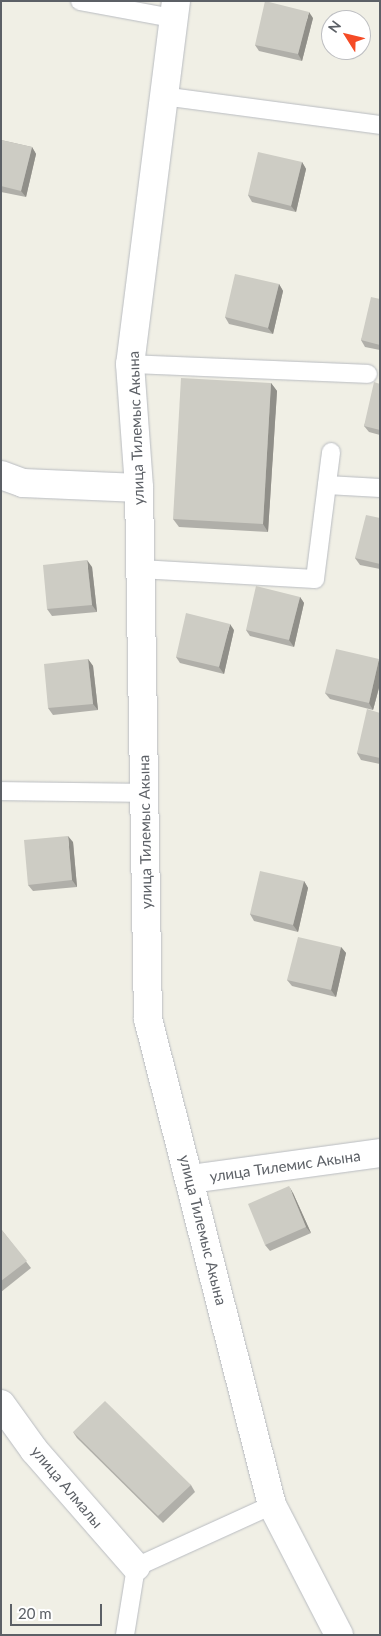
<!DOCTYPE html>
<meta charset="utf-8">
<style>
body{margin:0}
#map{position:relative;width:381px;height:1636px;overflow:hidden;background:#f0efe5;font-family:Lato,sans-serif}
div>[style]{position:absolute}
[style*='--x']{left:calc(var(--x)*1px);top:calc(var(--y)*1px);width:calc(var(--w)*1px);rotate:calc(var(--a)*1deg)}
.roads{filter:drop-shadow(0 0 1px #b9bcc1) drop-shadow(0 0 1px #b9bcc1)}
.lane>*{height:18px;margin:-9px;padding:0 9px;transform-origin:9px;border-radius:9px;background:#fff}
.street>*{height:28px;margin:-14px;padding:0 14px;transform-origin:14px;border-radius:14px;background:#fff}
.wall>*{inset:0;background:#b0afa9}
.shaded-wall>*{inset:0;background:#908f89}
.building>*{inset:0;background:#cdccc4}
span{translate:-50% -50%;white-space:nowrap;text-align:center;line-height:1.15;-webkit-text-stroke:4px #fff;paint-order:stroke}
.street-label{font-size:15px;color:#5c6066}
.frame{position:absolute;inset:0;border:2px solid #5c6066;pointer-events:none}
.north{position:absolute;left:321px;top:10px;width:50px;height:50px;box-sizing:border-box;background:#fff;border:1px solid #bebfc2;border-radius:50%;rotate:306deg;font-size:14px;font-weight:700;line-height:20px;text-align:center;color:#5c6066}
.north::after{content:'';display:block;margin:auto;width:18px;height:22px;background:#f54b26;clip-path:polygon(50% 0,100% 100%,50% 72%,0 100%)}
.scale{position:absolute;left:10px;top:1604px;width:92px;height:22px;box-sizing:border-box;border:2px solid #5c6066;border-top:0;padding-left:6px;font-size:15px;line-height:18px;white-space:nowrap;color:#5c6066;-webkit-text-stroke:4px #fff;paint-order:stroke}
</style>
<div id="map">
<div class="roads">
<div class="lane">
<div style="--x:80;--y:1;--w:95;--a:10.4"></div>
<div style="--x:163;--y:96;--w:219;--a:7.6"></div>
<div style="--x:130;--y:364;--w:238;--a:2.4"></div>
<div style="--x:327;--y:485;--w:53;--a:3.2"></div>
<div style="--x:140;--y:569;--w:175;--a:3.3"></div>
<div style="--x:315;--y:579;--w:128;--a:-82.8"></div>
<div style="--x:1;--y:791;--w:143;--a:0.8"></div>
<div style="--x:125;--y:1635;--w:69;--a:-80.8"></div>
<div style="--x:136;--y:1567;--w:149;--a:-24.5"></div>
</div>
<div class="street">
<div style="--x:176;--y:1;--w:366;--a:97.2"></div>
<div style="--x:130;--y:364;--w:124;--a:85.8"></div>
<div style="--x:139;--y:488;--w:531;--a:89.03"></div>
<div style="--x:148;--y:1019;--w:502;--a:75.69"></div>
<div style="--x:272;--y:1505;--w:146;--a:62.7"></div>
<div style="--x:1;--y:475;--w:23;--a:20"></div>
<div style="--x:23;--y:483;--w:116;--a:2.5"></div>
<div style="--x:191;--y:1179;--w:191;--a:-7.8"></div>
<div style="--x:1;--y:1404;--w:57;--a:54.3"></div>
<div style="--x:34;--y:1450;--w:155;--a:48.9"></div>
</div>
</div>
<div class="wall">
<div style="clip-path:polygon(313px 18px,302px 61px,259px 51px,255px 45px)"></div>
<div style="clip-path:polygon(1px 140px,32px 147px,36px 154px,26px 197px,1px 192px)"></div>
<div style="clip-path:polygon(302px 162px,306px 169px,296px 212px,252px 202px,248px 195px)"></div>
<div style="clip-path:polygon(279px 284px,283px 291px,273px 334px,229px 324px,225px 317px)"></div>
<div style="clip-path:polygon(380px 299px,380px 350px,365px 347px,361px 340px)"></div>
<div style="clip-path:polygon(271px 383px,277px 391px,268px 532px,179px 527px,173px 519px)"></div>
<div style="clip-path:polygon(380px 384px,380px 435px,369px 432px,364px 426px)"></div>
<div style="clip-path:polygon(380px 518px,380px 569px,360px 565px,355px 558px)"></div>
<div style="clip-path:polygon(92px 567px,97px 612px,52px 616px,47px 609px)"></div>
<div style="clip-path:polygon(300px 597px,304px 603px,294px 647px,250px 636px,246px 630px)"></div>
<div style="clip-path:polygon(234px 630px,224px 674px,180px 663px,176px 657px)"></div>
<div style="clip-path:polygon(88px 659px,93px 666px,98px 710px,53px 715px,48px 708px)"></div>
<div style="clip-path:polygon(380px 660px,380px 684px,373px 710px,330px 699px,325px 693px)"></div>
<div style="clip-path:polygon(380px 713px,380px 764px,361px 760px,357px 753px)"></div>
<div style="clip-path:polygon(73px 842px,77px 887px,33px 891px,28px 885px)"></div>
<div style="clip-path:polygon(304px 881px,308px 888px,298px 932px,254px 921px,250px 914px)"></div>
<div style="clip-path:polygon(341px 947px,346px 953px,336px 997px,292px 986px,287px 980px)"></div>
<div style="clip-path:polygon(293px 1193px,311px 1233px,270px 1251px,265px 1245px)"></div>
<div style="clip-path:polygon(1px 1229px,31px 1268px,1px 1292px)"></div>
<div style="clip-path:polygon(73px 1432px,191px 1485px,195px 1492px,163px 1523px,77px 1438px)"></div>
</div>
<div class="shaded-wall">
<div style="clip-path:polygon(309px 12px,313px 18px,302px 61px,298px 54px)"></div>
<div style="clip-path:polygon(32px 147px,36px 154px,26px 197px,21px 191px)"></div>
<div style="clip-path:polygon(302px 162px,306px 169px,296px 212px,291px 206px)"></div>
<div style="clip-path:polygon(279px 284px,283px 291px,273px 334px,268px 328px)"></div>
<div style="clip-path:polygon(271px 383px,277px 391px,268px 532px,263px 524px)"></div>
<div style="clip-path:polygon(87px 560px,92px 567px,97px 612px,92px 605px)"></div>
<div style="clip-path:polygon(300px 597px,304px 603px,294px 647px,289px 640px)"></div>
<div style="clip-path:polygon(230px 624px,234px 630px,224px 674px,219px 667px)"></div>
<div style="clip-path:polygon(88px 659px,93px 666px,98px 710px,93px 704px)"></div>
<div style="clip-path:polygon(379px 659px,380px 684px,373px 710px,369px 703px)"></div>
<div style="clip-path:polygon(68px 836px,73px 842px,77px 887px,72px 880px)"></div>
<div style="clip-path:polygon(304px 881px,308px 888px,298px 932px,293px 925px)"></div>
<div style="clip-path:polygon(341px 947px,346px 953px,336px 997px,331px 990px)"></div>
<div style="clip-path:polygon(289px 1186px,293px 1193px,311px 1233px,306px 1227px)"></div>
</div>
<div class="building">
<div style="clip-path:polygon(265px 1px,309px 12px,298px 54px,255px 45px)"></div>
<div style="clip-path:polygon(1px 140px,32px 147px,21px 191px,1px 186px)"></div>
<div style="clip-path:polygon(258px 152px,302px 162px,291px 206px,248px 195px)"></div>
<div style="clip-path:polygon(235px 274px,279px 284px,268px 328px,225px 317px)"></div>
<div style="clip-path:polygon(371px 297px,380px 299px,380px 345px,361px 340px)"></div>
<div style="clip-path:polygon(181px 378px,271px 383px,263px 524px,173px 519px)"></div>
<div style="clip-path:polygon(374px 382px,380px 384px,380px 430px,364px 426px)"></div>
<div style="clip-path:polygon(366px 515px,380px 518px,380px 564px,355px 558px)"></div>
<div style="clip-path:polygon(87px 560px,92px 605px,47px 609px,43px 565px)"></div>
<div style="clip-path:polygon(256px 586px,300px 597px,289px 640px,246px 630px)"></div>
<div style="clip-path:polygon(186px 613px,230px 624px,219px 667px,176px 657px)"></div>
<div style="clip-path:polygon(336px 649px,379px 659px,369px 703px,325px 693px)"></div>
<div style="clip-path:polygon(88px 659px,93px 704px,48px 708px,44px 664px)"></div>
<div style="clip-path:polygon(367px 709px,380px 713px,380px 758px,357px 753px)"></div>
<div style="clip-path:polygon(68px 836px,72px 880px,28px 885px,24px 840px)"></div>
<div style="clip-path:polygon(260px 871px,304px 881px,293px 925px,250px 914px)"></div>
<div style="clip-path:polygon(298px 937px,341px 947px,331px 990px,287px 980px)"></div>
<div style="clip-path:polygon(289px 1186px,306px 1227px,265px 1245px,248px 1204px)"></div>
<div style="clip-path:polygon(1px 1229px,27px 1261px,1px 1281px)"></div>
<div style="clip-path:polygon(105px 1401px,191px 1485px,158px 1516px,73px 1432px)"></div>
</div>
<div class="street-label">
<span style="left:136px;top:428px;rotate:-92deg">улица Тилемыс Акына</span>
<span style="left:145px;top:832px;rotate:-91deg">улица Тилемыс Акына</span>
<span style="left:285px;top:1166px;rotate:-8deg">улица Тилемис Акына</span>
<span style="left:203px;top:1230px;rotate:76deg">улица Тилемыс Акына</span>
<span style="left:67px;top:1487px;rotate:50deg">улица Алмалы</span>
</div>
<div class="frame"></div>
<div class="north">N</div>
<div class="scale">20 m</div>
</div>
